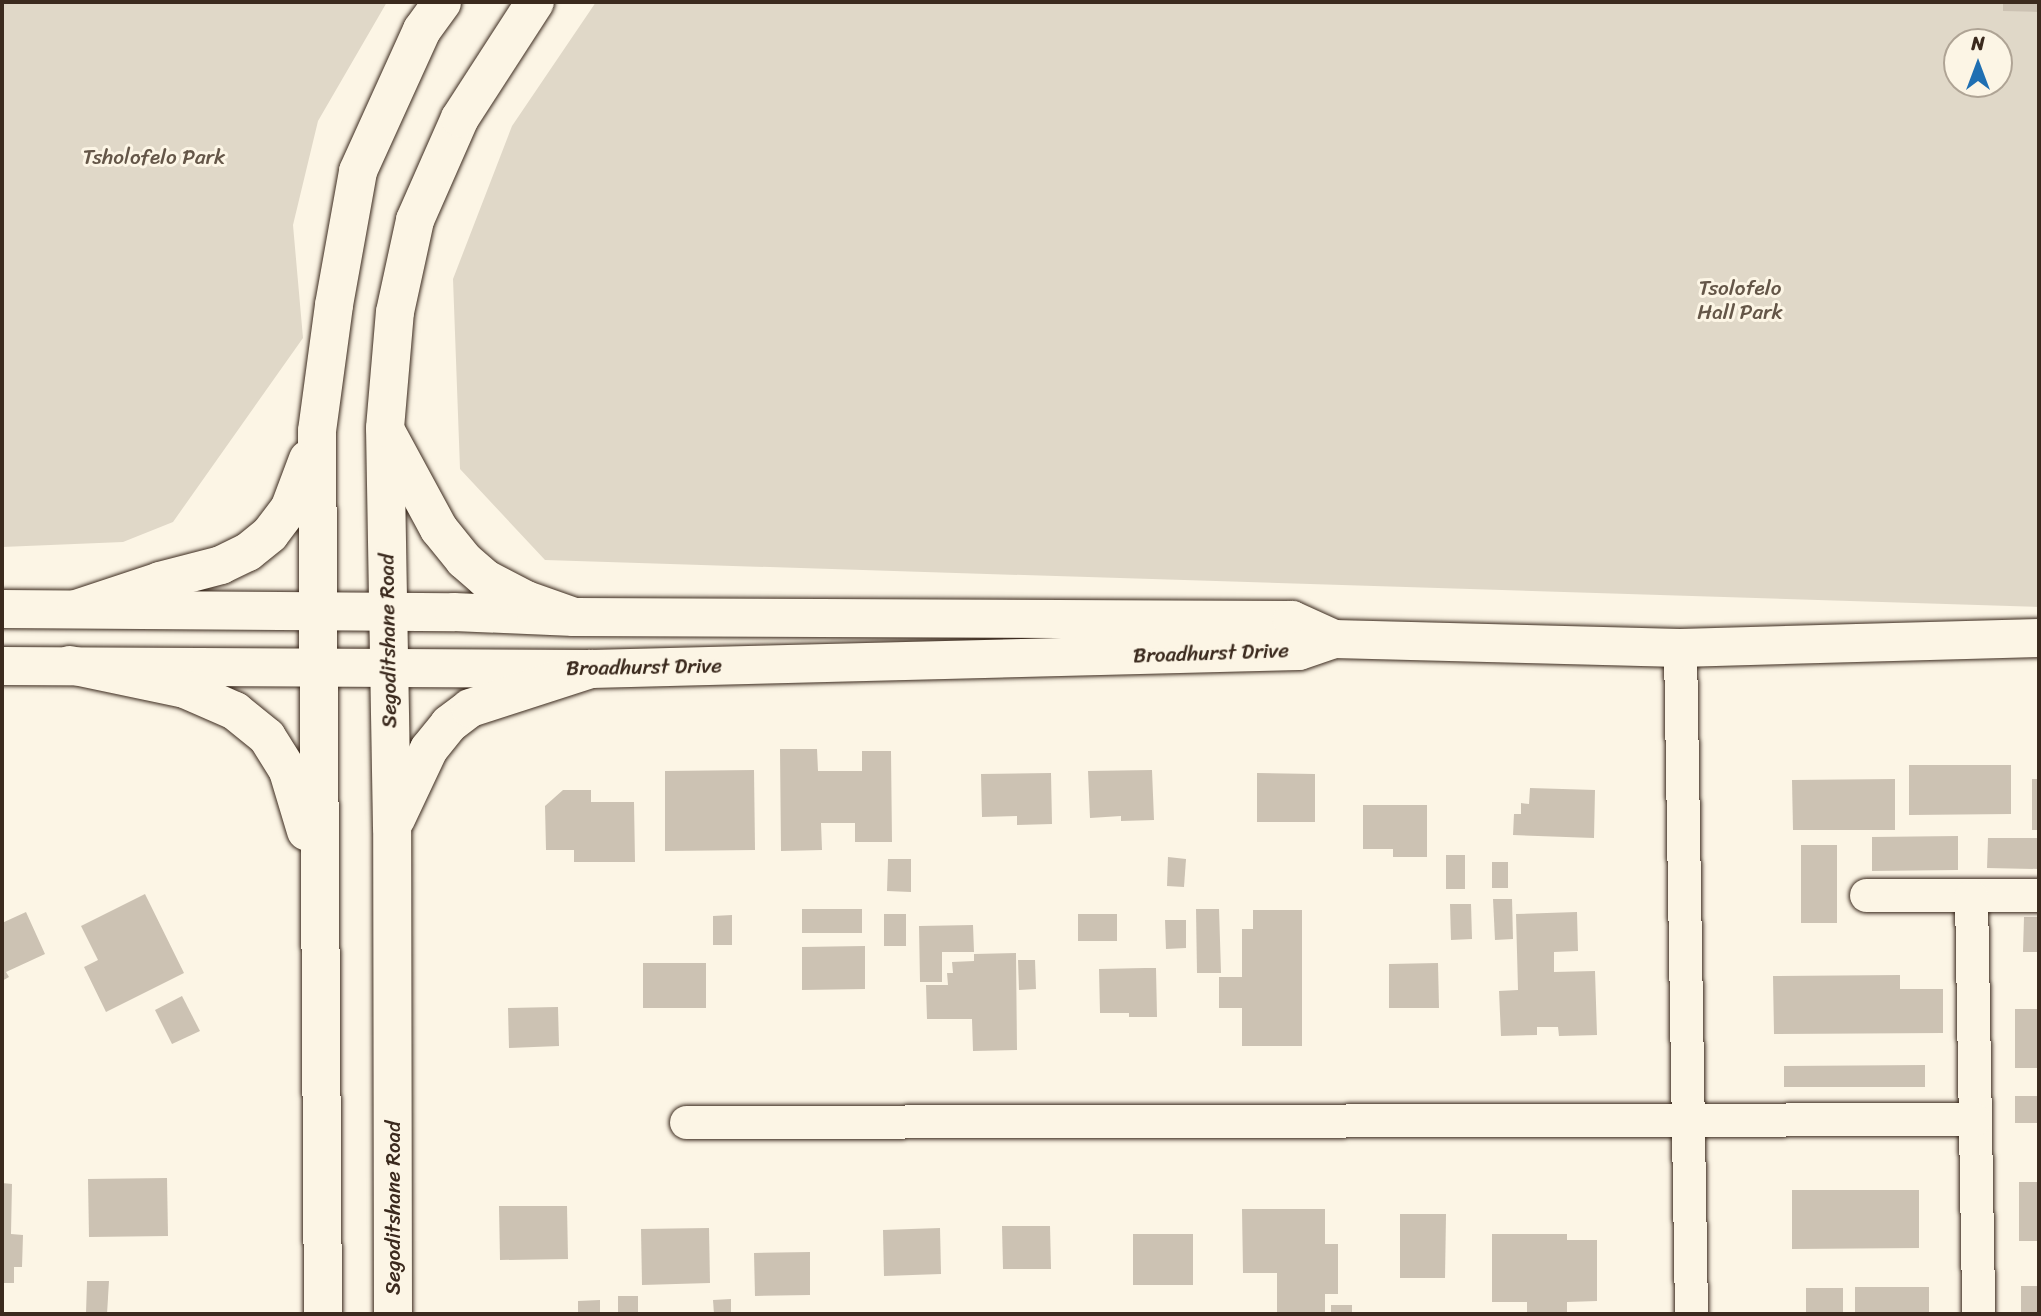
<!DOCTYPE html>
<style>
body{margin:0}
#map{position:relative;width:2041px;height:1316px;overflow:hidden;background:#fcf5e5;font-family:Sriracha,sans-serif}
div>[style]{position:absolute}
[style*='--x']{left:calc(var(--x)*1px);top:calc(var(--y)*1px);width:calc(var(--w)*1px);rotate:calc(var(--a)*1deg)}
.green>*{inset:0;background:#e0d8c8}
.building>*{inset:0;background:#ccc2b3}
.roads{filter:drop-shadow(0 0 2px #3b2a1e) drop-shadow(0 0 2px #3b2a1e)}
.minor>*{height:33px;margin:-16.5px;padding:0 16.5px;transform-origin:16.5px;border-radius:16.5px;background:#fcf5e5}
.tertiary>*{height:38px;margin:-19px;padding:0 19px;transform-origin:19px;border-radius:19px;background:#fcf5e5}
.secondary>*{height:38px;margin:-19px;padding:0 19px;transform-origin:19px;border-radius:19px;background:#fcf5e5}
span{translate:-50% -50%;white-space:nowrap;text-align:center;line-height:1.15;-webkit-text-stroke:6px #fcf5e5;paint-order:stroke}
.park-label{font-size:21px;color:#645648}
.street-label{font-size:21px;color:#3b2a1e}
.frame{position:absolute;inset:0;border:4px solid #3b2a1e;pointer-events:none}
.north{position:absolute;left:1943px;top:28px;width:70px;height:70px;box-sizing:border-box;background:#fcf5e5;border:2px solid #afa495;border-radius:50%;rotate:0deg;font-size:19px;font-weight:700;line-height:28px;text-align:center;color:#3b2a1e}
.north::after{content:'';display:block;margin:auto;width:24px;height:32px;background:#1f6fb2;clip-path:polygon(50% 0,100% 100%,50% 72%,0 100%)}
</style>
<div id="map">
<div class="green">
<div style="clip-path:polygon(2px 2px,387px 2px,318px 121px,293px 225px,303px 338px,173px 522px,123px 542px,2px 547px)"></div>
<div style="clip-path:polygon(evenodd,596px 2px,2039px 2px,2039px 607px,545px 560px,460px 469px,453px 279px,512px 126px,596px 2px,1957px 42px,1999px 42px,1999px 84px,1957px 84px,1957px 42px)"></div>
</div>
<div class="building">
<div style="clip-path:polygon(2003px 2px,2039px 2px,2039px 12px,2003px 11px)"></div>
<div style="clip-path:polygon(780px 749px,817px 749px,818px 771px,862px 771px,862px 751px,891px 751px,892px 842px,855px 842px,855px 823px,821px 823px,822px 850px,781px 851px)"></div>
<div style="clip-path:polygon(1909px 765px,2011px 765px,2011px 814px,1909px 815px)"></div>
<div style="clip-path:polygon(754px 770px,755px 850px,665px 851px,665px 771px)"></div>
<div style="clip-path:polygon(1152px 770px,1154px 820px,1121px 821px,1121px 816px,1090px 818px,1088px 771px)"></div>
<div style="clip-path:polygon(1051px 773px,1052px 824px,1017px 825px,1017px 816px,982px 817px,981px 774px)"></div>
<div style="clip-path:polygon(1257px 773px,1315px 774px,1315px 822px,1257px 822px)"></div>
<div style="clip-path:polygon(1895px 779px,1895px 830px,1793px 830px,1792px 780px)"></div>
<div style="clip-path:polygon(2032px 779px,2039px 779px,2039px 830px,2032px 830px)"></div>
<div style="clip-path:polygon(1530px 788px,1595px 790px,1594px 838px,1513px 835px,1514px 814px,1521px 814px,1521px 803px,1529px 804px)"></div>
<div style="clip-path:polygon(563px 790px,591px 790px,591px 802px,634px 802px,635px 862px,574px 862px,574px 850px,546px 850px,545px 806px)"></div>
<div style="clip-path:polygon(1363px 805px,1427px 805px,1427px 857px,1393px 857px,1393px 849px,1363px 849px)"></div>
<div style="clip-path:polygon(1958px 836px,1958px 870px,1872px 871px,1872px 837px)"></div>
<div style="clip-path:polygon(1988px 838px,2039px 838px,2039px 869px,1987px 868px)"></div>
<div style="clip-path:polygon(1801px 845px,1837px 845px,1837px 923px,1801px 923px)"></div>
<div style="clip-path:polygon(1446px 855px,1465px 855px,1465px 889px,1446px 889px)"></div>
<div style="clip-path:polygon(1168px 857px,1186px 859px,1184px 887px,1167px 886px)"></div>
<div style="clip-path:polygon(888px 859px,911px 859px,911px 892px,887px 891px)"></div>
<div style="clip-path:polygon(1492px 862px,1508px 862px,1508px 888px,1492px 888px)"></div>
<div style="clip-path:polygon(145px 894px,184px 973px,106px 1012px,84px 967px,98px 960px,81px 926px)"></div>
<div style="clip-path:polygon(1493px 899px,1512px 899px,1513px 939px,1495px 940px)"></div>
<div style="clip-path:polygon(1450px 904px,1471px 904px,1472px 939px,1451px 940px)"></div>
<div style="clip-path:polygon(802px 909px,862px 909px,862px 933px,802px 933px)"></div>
<div style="clip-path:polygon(1196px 909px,1219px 909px,1221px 973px,1197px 973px)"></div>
<div style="clip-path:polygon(1253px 910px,1302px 910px,1302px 1046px,1242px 1046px,1242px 1008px,1219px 1008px,1219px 977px,1242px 977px,1242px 929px,1253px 929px)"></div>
<div style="clip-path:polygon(26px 912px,45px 954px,6px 972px,9px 977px,2px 981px,2px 923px)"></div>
<div style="clip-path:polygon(1577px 912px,1578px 951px,1554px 952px,1554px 972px,1595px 971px,1597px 1035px,1559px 1036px,1558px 1027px,1537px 1027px,1537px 1035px,1501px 1036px,1499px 991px,1518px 990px,1516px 914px)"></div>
<div style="clip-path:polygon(884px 914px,906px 914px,906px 946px,884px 946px)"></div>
<div style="clip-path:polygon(1078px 914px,1117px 914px,1117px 941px,1078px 941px)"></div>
<div style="clip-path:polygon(732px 915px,732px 945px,713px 945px,713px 916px)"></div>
<div style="clip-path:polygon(2024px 917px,2039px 917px,2039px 952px,2023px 952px)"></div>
<div style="clip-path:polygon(1165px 920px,1186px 920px,1186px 948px,1166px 949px)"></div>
<div style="clip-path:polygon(973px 925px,974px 952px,942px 952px,942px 982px,920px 982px,919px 926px)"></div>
<div style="clip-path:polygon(865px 946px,865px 989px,802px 990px,802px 947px)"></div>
<div style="clip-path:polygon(1016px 953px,1017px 1050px,973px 1051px,972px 1019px,927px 1019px,926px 985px,948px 985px,947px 973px,953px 973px,952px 962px,974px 961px,974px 954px)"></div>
<div style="clip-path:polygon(1018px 960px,1035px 960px,1036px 989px,1019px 990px)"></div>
<div style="clip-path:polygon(643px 963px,706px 963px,706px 1008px,643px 1008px)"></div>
<div style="clip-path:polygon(1438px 963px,1439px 1008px,1389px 1008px,1389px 964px)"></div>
<div style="clip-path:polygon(1145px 968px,1156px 968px,1157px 1017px,1129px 1017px,1129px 1013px,1100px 1013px,1099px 969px)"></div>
<div style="clip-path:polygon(1900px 975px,1900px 989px,1943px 989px,1943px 1033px,1774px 1034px,1773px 976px)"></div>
<div style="clip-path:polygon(182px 996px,200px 1031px,172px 1044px,155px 1010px)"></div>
<div style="clip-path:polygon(558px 1007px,559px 1046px,509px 1048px,508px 1008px)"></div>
<div style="clip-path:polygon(2015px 1009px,2039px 1009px,2039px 1068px,2015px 1068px)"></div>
<div style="clip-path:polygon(1925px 1065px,1925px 1087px,1784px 1087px,1784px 1066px)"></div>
<div style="clip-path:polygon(2015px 1096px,2039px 1096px,2039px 1123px,2015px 1123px)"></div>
<div style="clip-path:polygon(167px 1178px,168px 1236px,89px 1237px,88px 1179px)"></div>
<div style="clip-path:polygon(2019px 1182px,2039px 1182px,2039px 1241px,2019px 1241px)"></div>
<div style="clip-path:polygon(2px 1183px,12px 1184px,11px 1234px,23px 1235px,22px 1267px,14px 1267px,14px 1283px,2px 1283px)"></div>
<div style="clip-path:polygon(1792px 1190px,1919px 1190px,1919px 1248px,1792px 1249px)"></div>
<div style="clip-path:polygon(499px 1206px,567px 1206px,568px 1259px,500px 1260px)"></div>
<div style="clip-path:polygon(1242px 1209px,1325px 1209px,1325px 1244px,1338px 1244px,1338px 1294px,1325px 1294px,1325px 1314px,1277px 1314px,1277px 1273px,1243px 1273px)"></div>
<div style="clip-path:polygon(1400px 1214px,1446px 1214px,1445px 1278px,1400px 1278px)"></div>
<div style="clip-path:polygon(1002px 1226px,1050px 1226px,1051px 1269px,1003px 1269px)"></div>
<div style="clip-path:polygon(709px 1228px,710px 1283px,642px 1285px,641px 1229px)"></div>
<div style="clip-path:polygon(940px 1228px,941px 1274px,884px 1276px,883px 1230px)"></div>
<div style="clip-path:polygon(1133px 1234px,1193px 1234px,1193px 1285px,1133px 1285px)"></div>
<div style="clip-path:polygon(1492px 1234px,1567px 1234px,1567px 1240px,1597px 1240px,1597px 1301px,1567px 1302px,1567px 1313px,1527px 1313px,1527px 1302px,1492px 1302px)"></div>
<div style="clip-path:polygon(810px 1252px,810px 1295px,755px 1296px,754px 1253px)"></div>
<div style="clip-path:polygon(87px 1281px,109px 1281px,107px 1314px,86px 1314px)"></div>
<div style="clip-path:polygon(2021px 1286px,2039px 1286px,2039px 1314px,2021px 1314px)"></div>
<div style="clip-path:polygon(1855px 1287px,1929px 1287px,1929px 1314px,1855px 1314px)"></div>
<div style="clip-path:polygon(1806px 1288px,1843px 1288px,1843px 1314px,1806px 1314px)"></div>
<div style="clip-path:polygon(618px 1296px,638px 1296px,638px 1314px,618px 1314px)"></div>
<div style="clip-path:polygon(731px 1299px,731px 1314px,714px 1314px,713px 1300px)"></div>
<div style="clip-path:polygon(600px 1300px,600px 1314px,578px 1314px,578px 1301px)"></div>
<div style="clip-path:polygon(1331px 1305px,1352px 1305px,1352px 1314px,1331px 1314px)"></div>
</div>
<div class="roads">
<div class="minor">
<div style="--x:1680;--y:648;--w:666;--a:89.05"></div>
<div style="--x:1866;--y:895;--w:173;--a:0"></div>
<div style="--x:1971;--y:896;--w:418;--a:89"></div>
<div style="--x:686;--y:1122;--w:1288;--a:-0.13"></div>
</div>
<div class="tertiary">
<div style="--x:2;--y:609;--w:452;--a:0.4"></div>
<div style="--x:454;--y:612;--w:120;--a:2.4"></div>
<div style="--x:574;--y:617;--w:718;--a:0.24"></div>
<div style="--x:1292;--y:620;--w:46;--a:24.3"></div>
<div style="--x:2;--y:666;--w:589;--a:0.29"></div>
<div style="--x:591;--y:669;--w:708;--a:-1.46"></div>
<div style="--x:1299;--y:651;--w:37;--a:-19"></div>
<div style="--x:1334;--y:639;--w:346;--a:1.5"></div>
<div style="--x:1680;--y:648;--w:359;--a:-1.6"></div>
</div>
<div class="secondary">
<div style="--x:387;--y:433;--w:109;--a:61.6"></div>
<div style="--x:439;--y:529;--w:40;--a:51"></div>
<div style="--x:464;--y:560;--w:29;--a:41"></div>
<div style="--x:486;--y:579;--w:45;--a:27.7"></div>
<div style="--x:526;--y:600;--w:51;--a:19.5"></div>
<div style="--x:76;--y:609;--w:89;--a:-18.4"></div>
<div style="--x:160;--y:581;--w:63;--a:-14.7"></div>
<div style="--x:221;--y:565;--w:30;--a:-26"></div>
<div style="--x:248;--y:552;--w:28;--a:-39"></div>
<div style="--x:270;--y:534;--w:34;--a:-53"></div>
<div style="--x:290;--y:507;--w:51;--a:-69.4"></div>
<div style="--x:70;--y:665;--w:117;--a:11.8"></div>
<div style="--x:185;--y:689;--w:55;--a:23.7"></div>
<div style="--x:235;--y:711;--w:41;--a:39.1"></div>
<div style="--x:267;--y:737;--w:40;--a:58"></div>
<div style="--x:288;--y:771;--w:63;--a:73.3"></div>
<div style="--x:396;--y:819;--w:77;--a:-64.8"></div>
<div style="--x:429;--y:749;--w:32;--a:-51"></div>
<div style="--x:449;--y:724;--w:26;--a:-37"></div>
<div style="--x:470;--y:708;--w:127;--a:-17.9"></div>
<div style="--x:323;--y:1314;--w:883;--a:-90.39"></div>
<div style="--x:317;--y:431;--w:127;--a:-82.3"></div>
<div style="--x:334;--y:305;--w:136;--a:-79.8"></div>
<div style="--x:358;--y:171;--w:155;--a:-65.6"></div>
<div style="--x:422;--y:30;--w:34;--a:-54"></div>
<div style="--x:393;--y:1314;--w:486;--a:-90.1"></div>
<div style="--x:392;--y:828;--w:400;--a:-91"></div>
<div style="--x:385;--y:428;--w:116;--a:-85.1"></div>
<div style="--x:395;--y:312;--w:94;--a:-77.7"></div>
<div style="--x:415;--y:220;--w:111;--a:-66.2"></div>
<div style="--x:460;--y:118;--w:138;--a:-57.1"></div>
</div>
</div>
<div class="park-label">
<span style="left:154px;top:157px">Tsholofelo Park</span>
<span style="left:1740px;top:300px">Tsolofelo<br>Hall Park</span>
</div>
<div class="street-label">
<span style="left:388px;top:641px;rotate:-91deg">Segoditshane Road</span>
<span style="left:1211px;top:653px;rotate:-2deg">Broadhurst Drive</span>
<span style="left:644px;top:667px;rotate:-1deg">Broadhurst Drive</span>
<span style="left:393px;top:1208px;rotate:-90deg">Segoditshane Road</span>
</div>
<div class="frame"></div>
<div class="north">N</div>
</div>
